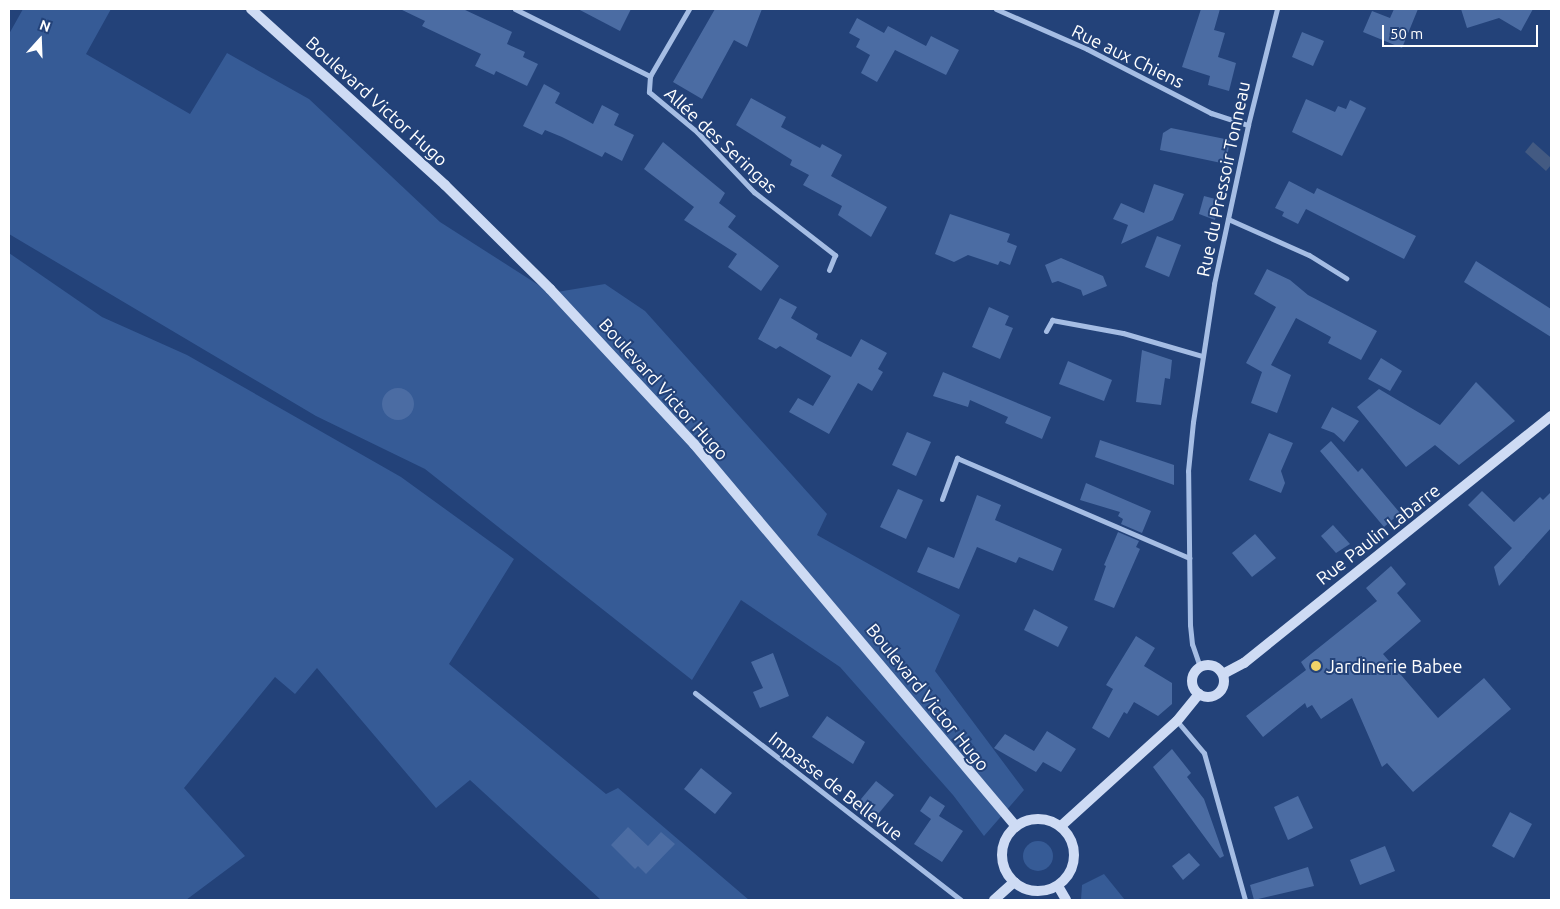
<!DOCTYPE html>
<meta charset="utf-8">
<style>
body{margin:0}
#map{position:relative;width:1560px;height:909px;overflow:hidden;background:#234279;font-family:Ubuntu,sans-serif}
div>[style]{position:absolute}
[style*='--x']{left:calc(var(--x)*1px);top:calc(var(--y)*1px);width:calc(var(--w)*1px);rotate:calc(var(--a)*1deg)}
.green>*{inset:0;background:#365b96}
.round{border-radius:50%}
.water>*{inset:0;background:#435a82}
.building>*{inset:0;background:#4b6ca3}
.street>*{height:5px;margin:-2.5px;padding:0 2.5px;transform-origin:2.5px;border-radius:2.5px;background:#a5bde4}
.secondary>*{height:10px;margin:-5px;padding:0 5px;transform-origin:5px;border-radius:5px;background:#cedbf4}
.secondary>.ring{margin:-5px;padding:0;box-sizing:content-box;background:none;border:10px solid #cedbf4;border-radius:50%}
.dots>*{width:14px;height:14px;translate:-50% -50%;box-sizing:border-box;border:2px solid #234279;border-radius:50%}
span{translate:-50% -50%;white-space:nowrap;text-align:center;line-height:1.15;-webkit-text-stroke:4px #234279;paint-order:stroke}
.street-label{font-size:18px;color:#fff}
.poi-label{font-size:18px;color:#fff}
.left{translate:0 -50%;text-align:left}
.frame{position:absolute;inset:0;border:10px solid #fff;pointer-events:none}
.north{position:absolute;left:15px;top:15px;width:50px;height:50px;-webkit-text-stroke:4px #234279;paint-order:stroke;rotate:20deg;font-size:14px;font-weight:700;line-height:20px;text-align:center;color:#fff}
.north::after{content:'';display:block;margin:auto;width:18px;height:22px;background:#fff;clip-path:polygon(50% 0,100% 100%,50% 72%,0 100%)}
.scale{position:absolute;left:1382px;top:25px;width:156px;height:22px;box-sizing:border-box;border:2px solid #fff;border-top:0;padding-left:6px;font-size:15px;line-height:18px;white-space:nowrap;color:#fff;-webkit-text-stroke:4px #234279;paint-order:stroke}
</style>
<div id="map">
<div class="green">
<div style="clip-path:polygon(23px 9px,111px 9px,86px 54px,190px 114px,227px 53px,309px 99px,440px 222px,551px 293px,605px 284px,645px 311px,827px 514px,817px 535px,960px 615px,935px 671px,1024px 790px,984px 836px,953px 795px,840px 667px,741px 600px,692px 680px,425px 469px,316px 416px,9px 234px,9px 34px)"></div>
<div style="clip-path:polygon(9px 253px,102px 317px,187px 355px,401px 477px,514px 559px,449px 664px,606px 794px,618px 788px,749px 900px,601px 900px,470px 780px,436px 808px,317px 668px,295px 694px,275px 677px,184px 788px,245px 856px,186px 900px,9px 900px)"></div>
<div class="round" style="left:1023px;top:841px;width:30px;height:30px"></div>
<div style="clip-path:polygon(1104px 874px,1125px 900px,1081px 900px,1082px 885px)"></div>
</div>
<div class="water">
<div style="clip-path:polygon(1533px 142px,1551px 158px,1551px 165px,1546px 171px,1525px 152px)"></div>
</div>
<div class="building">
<div style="clip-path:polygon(400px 9px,463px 9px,512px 32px,507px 44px,525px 52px,523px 57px,538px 64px,527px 86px,496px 71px,494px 75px,475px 66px,481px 54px,422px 26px,425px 21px)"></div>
<div style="clip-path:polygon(578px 9px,631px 9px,620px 31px)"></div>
<div style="clip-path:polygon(715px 9px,762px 9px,747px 47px,734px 40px,702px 99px,673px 82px)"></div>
<div style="clip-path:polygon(1201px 9px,1220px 9px,1214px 30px,1225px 33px,1218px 57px,1236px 63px,1229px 91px,1208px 85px,1210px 76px,1182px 67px)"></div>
<div style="clip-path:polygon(1394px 9px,1418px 9px,1402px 48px,1363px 32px,1372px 11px,1390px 18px)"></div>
<div style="clip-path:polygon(1461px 9px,1533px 9px,1521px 31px,1499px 18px,1467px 28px)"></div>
<div style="clip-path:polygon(857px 18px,884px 33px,888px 26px,926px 46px,931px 36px,959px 50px,946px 75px,895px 50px,877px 82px,861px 73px,870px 55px,856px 47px,860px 39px,849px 33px)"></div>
<div style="clip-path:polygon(1302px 32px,1324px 41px,1313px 66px,1292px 57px)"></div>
<div style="clip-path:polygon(544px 84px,560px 93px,555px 103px,593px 124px,602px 105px,619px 114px,614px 125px,634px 135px,622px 161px,605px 152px,602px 157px,562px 137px,545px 130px,542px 135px,523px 126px)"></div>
<div style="clip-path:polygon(751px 98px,786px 117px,781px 127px,820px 148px,822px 144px,842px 155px,831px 176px,887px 207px,871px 237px,838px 215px,842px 206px,803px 185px,809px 175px,790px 165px,792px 160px,736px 125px)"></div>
<div style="clip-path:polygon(1306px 99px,1335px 112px,1338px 106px,1346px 109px,1350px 100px,1366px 108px,1342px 156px,1292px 132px)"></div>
<div style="clip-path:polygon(1171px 128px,1230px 140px,1226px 164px,1160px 150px,1163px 133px)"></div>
<div style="clip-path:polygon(663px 142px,725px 193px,719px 203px,736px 216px,728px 227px,779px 266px,761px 291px,728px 267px,737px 254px,684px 220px,694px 207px,644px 169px)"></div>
<div style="clip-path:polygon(1289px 181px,1314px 194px,1317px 188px,1416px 236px,1404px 259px,1306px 209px,1298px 224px,1282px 216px,1284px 212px,1275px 208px)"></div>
<div style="clip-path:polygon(1154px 184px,1184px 194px,1173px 220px,1121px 244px,1128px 225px,1113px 219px,1121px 203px,1144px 213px)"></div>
<div style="clip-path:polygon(1204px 196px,1219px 200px,1215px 220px,1199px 214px)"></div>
<div style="clip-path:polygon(950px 214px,1010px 234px,1007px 242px,1017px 246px,1010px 265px,1000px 261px,998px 265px,968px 255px,954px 262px,935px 254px)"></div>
<div style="clip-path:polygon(1157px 236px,1181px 245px,1169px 277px,1145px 267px)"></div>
<div style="clip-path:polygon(1061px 258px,1103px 276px,1107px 286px,1083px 296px,1081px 290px,1058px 281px,1052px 283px,1045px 265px)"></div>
<div style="clip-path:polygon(1476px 261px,1551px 309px,1551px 337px,1464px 282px)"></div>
<div style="clip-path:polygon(1267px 269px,1290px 280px,1308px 295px,1377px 331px,1361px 360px,1328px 343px,1331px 337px,1296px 318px,1271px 365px,1291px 375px,1277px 413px,1251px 403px,1262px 372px,1246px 363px,1276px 307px,1254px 294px)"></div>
<div style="clip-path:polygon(780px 298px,797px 307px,791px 318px,818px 334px,816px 339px,851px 357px,861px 339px,887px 353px,878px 369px,883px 372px,872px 391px,858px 383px,829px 434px,789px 412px,798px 398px,813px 406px,831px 376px,780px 346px,776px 349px,758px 339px)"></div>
<div style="clip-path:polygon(989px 307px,1009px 316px,1005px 325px,1013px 328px,1000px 359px,972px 347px)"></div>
<div style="clip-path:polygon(1142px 350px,1172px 360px,1170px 379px,1165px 378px,1161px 405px,1136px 402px)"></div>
<div style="clip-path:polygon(1381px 358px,1402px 371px,1390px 391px,1368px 379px)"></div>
<div style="clip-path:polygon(1068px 361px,1112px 380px,1104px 401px,1059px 384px)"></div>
<div style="clip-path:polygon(943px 372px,1051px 417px,1042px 439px,1005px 423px,1008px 417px,970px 400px,968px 407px,933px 396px)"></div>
<div style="clip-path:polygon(1476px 382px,1515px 421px,1459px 465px,1435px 445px,1406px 467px,1357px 407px,1379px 389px,1440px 425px)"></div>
<div class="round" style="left:382px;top:388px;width:32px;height:32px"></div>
<div style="clip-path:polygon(1332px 407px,1359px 421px,1344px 442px,1334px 433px,1321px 428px)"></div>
<div style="clip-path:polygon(907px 432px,931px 442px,916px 476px,892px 465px)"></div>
<div style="clip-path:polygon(1269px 433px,1293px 443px,1281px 471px,1285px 483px,1281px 493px,1249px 480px)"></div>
<div style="clip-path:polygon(1100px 440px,1174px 465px,1174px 485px,1095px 457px)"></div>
<div style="clip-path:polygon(1331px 441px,1358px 472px,1362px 468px,1400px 513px,1384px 527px,1320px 451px)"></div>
<div style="clip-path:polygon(1086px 483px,1151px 511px,1142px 533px,1121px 524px,1123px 519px,1118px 516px,1120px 512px,1080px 500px)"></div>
<div style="clip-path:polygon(898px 489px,923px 500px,906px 539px,880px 527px)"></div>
<div style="clip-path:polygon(1482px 491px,1514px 522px,1540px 497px,1543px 500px,1551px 492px,1551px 528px,1499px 586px,1494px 567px,1512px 548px,1468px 505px)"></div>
<div style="clip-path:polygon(977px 495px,1001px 505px,995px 520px,1062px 549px,1053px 571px,1019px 557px,1016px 563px,977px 547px,959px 589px,917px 572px,928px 547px,954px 558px)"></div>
<div style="clip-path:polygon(1333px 525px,1350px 544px,1336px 553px,1321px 536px)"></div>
<div style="clip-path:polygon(1118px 532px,1139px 541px,1136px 547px,1140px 549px,1114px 608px,1094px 600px,1106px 566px,1104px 565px)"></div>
<div style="clip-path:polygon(1255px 534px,1276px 558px,1252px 577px,1232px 553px)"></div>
<div style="clip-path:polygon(1391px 566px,1406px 584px,1397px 593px,1421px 621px,1383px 654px,1438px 718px,1484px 678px,1511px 709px,1413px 792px,1387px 763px,1382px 767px,1352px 698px,1321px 719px,1312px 705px,1307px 708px,1305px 703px,1263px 737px,1246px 716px,1306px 670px,1301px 662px,1377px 601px,1366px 588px)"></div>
<div style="clip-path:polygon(1034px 609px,1068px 627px,1058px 647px,1024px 630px)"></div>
<div style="clip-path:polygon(1136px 636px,1155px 648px,1144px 666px,1172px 683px,1172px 704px,1158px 716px,1134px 702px,1127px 714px,1124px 712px,1109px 738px,1092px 728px,1113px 689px,1106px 685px)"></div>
<div style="clip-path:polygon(773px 653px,789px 696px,760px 708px,753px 692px,763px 688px,751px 662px)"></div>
<div style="clip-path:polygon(827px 716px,865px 742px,853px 764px,812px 737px)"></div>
<div style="clip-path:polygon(1047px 731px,1076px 749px,1061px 772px,1043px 762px,1036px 772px,994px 748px,1005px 734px,1034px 751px)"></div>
<div style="clip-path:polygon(1172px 749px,1191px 773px,1187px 777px,1204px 799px,1224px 856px,1220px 858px,1153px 767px)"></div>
<div style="clip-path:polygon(701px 768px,732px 793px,715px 814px,684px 789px)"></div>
<div style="clip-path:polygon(876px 781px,894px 795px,874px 819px,856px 805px)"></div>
<div style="clip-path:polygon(930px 796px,945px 806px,939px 816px,963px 831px,942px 862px,914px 844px,931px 819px,920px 811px)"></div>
<div style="clip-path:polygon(1298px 796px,1313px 828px,1288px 840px,1274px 807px)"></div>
<div style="clip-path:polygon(1510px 812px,1532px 824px,1514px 858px,1492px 846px)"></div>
<div style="clip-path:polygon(628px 827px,648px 846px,661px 832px,675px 844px,646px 874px,638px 866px,635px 869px,611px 845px)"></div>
<div style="clip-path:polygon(1385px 846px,1395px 871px,1360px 885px,1350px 860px)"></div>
<div style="clip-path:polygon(1189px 853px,1200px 865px,1183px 880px,1172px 866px)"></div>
<div style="clip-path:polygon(1308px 867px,1314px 886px,1254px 900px,1250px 885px)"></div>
</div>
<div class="street">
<div style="--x:515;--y:9;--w:151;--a:26.4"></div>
<div style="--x:689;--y:9;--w:78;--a:120.2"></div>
<div style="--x:650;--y:76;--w:16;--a:94"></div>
<div style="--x:649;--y:92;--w:62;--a:39.8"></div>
<div style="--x:697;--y:132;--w:83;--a:46.5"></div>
<div style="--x:754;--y:192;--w:103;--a:37.9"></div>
<div style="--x:835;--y:255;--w:16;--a:112"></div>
<div style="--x:996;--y:9;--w:99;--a:23.7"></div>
<div style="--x:1087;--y:49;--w:140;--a:27.3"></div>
<div style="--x:1211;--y:113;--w:39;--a:18"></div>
<div style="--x:1228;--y:219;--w:89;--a:24"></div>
<div style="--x:1309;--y:255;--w:44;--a:31.9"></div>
<div style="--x:1046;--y:331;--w:13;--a:-61"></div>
<div style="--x:1052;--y:320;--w:72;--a:10.4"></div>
<div style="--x:1123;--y:333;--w:82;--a:16.2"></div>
<div style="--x:942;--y:499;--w:44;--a:-69.9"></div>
<div style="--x:957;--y:458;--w:253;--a:23.3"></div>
<div style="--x:1200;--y:667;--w:24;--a:-109"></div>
<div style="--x:1192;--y:644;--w:19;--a:-96"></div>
<div style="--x:1190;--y:625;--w:154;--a:-90.7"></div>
<div style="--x:1188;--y:471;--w:49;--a:-84.2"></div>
<div style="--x:1193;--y:422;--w:140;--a:-81.3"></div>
<div style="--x:1214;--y:284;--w:163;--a:-77.9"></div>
<div style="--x:1248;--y:125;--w:120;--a:-76"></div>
<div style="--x:695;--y:693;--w:337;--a:37.9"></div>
<div style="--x:1177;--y:721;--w:42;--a:49.8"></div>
<div style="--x:1204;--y:753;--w:153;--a:74.4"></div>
</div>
<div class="secondary">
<div style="--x:251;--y:9;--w:262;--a:42.2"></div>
<div style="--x:445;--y:185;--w:148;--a:44.7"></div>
<div style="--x:550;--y:289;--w:212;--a:47.1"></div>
<div style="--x:694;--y:444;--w:500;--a:49.9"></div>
<div class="ring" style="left:1192px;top:665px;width:22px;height:22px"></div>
<div style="--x:1223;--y:674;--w:24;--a:-28"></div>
<div style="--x:1244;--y:663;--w:394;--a:-38.8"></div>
<div class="ring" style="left:1002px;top:819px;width:62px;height:62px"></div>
<div style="--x:1061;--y:826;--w:156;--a:-42.2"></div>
<div style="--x:1177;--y:721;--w:35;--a:-51"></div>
<div style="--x:1058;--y:886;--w:16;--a:60"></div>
<div style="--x:994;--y:900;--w:27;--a:-42"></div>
</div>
<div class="dots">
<div style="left:1316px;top:666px;background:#efd268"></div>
</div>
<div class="street-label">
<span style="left:1128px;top:56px;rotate:26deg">Rue aux Chiens</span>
<span style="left:377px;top:101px;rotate:42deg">Boulevard Victor Hugo</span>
<span style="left:721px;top:140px;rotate:43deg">Allée des Seringas</span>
<span style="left:1223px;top:179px;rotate:-78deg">Rue du Pressoir Tonneau</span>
<span style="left:664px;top:389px;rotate:48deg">Boulevard Victor Hugo</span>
<span style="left:1378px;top:534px;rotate:-38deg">Rue Paulin Labarre</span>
<span style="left:928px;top:697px;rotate:51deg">Boulevard Victor Hugo</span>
<span style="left:836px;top:786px;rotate:38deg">Impasse de Bellevue</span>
</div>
<div class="poi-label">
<span class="left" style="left:1326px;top:666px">Jardinerie Babee</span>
</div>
<div class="frame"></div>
<div class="north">N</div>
<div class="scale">50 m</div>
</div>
